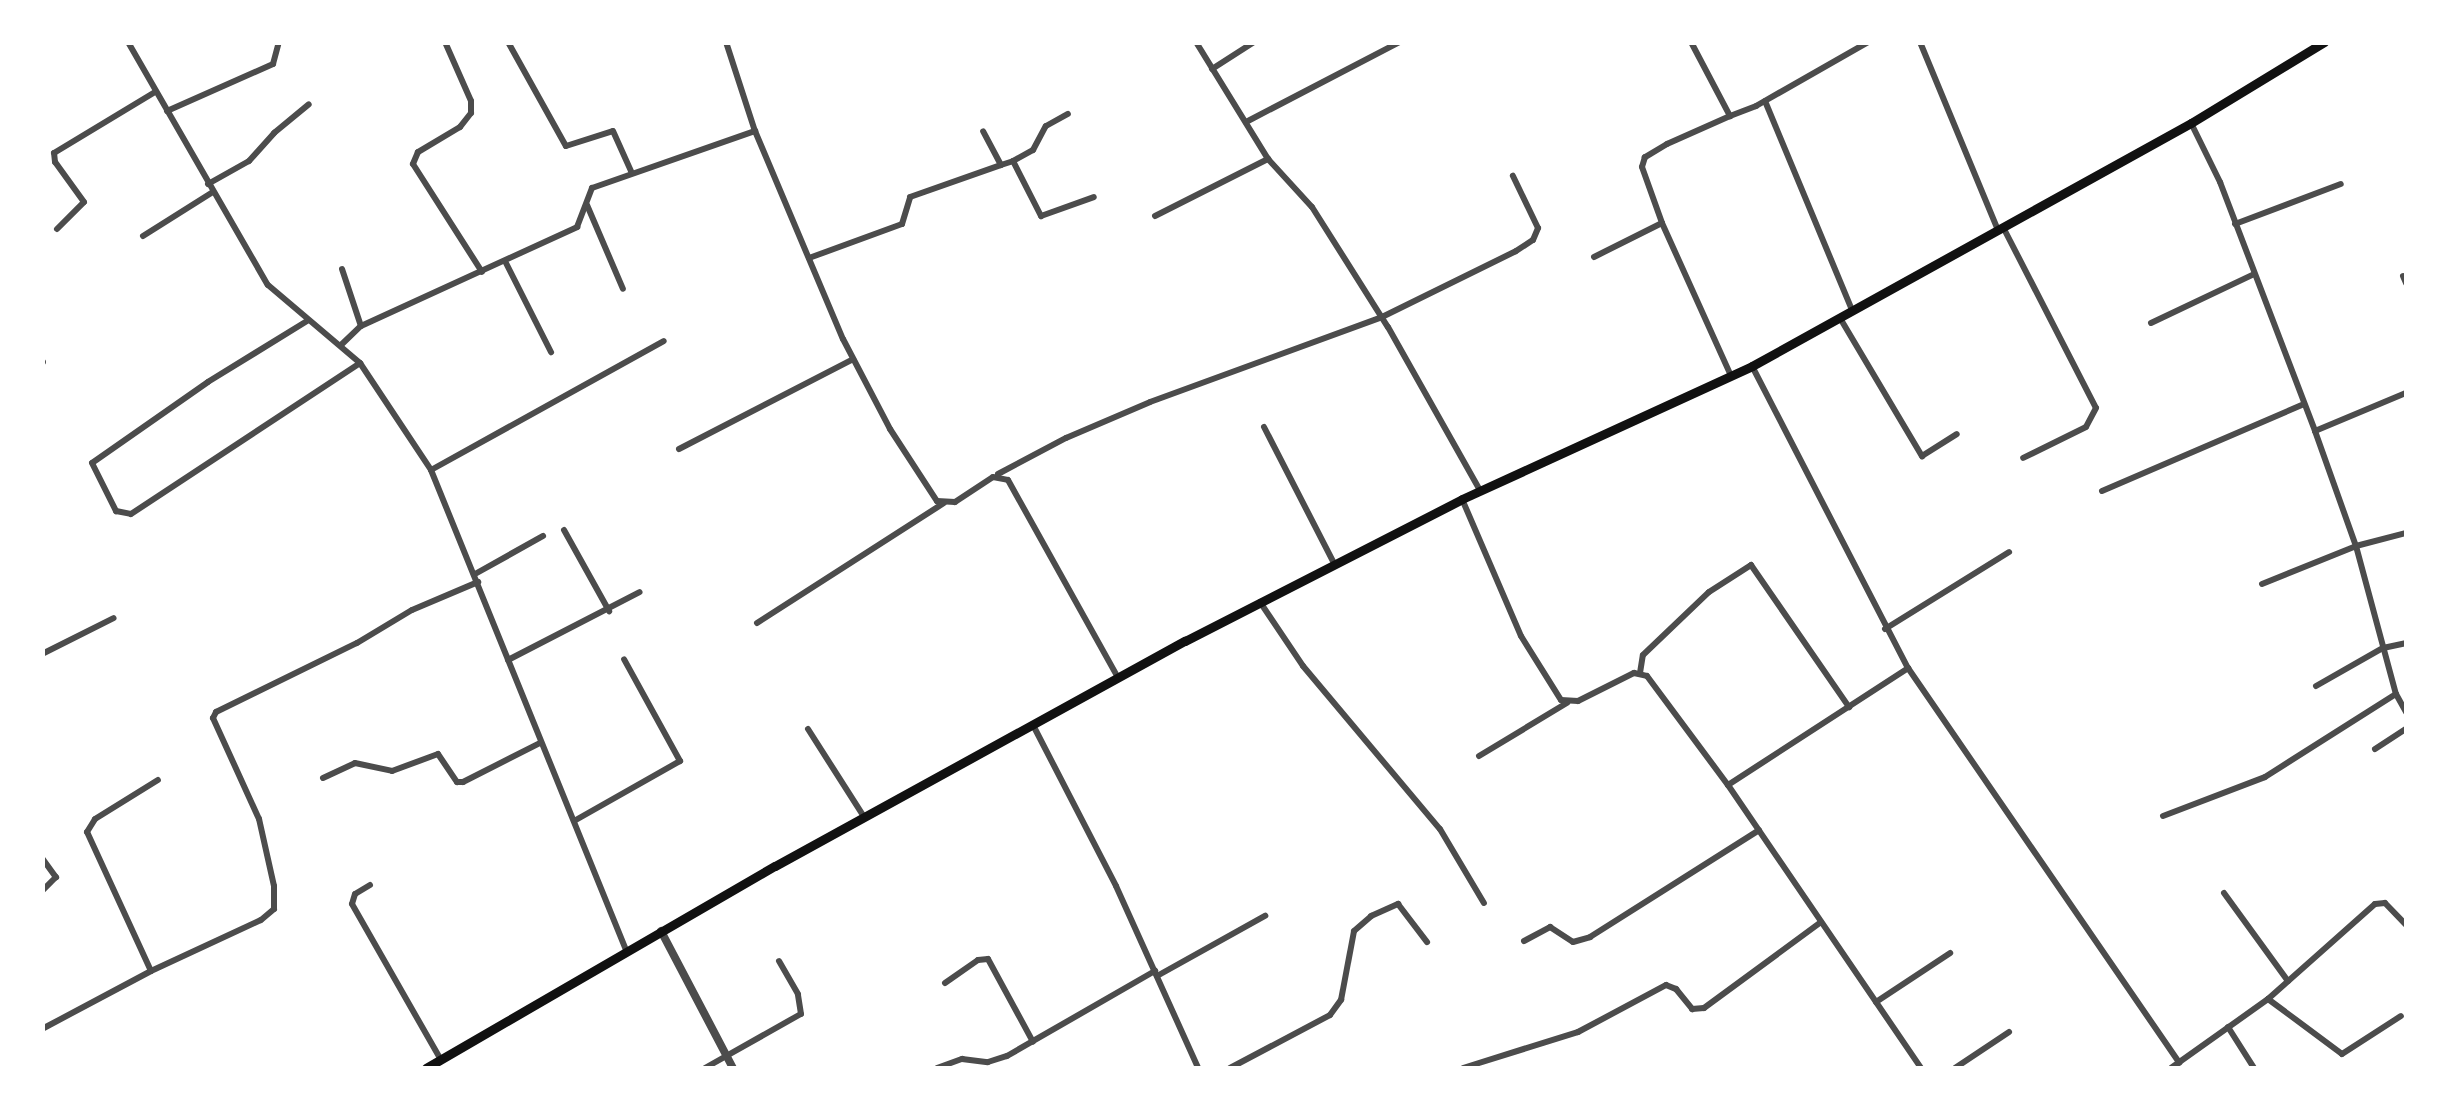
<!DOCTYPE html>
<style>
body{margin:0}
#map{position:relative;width:2449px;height:1111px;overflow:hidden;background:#fff;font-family:Ubuntu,sans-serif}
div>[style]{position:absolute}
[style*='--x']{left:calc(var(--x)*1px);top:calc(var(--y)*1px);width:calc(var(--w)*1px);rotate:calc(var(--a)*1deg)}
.minor>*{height:6px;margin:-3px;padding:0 3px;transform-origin:3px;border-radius:3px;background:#4c4c4c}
.tertiary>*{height:8px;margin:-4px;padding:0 4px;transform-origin:4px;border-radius:4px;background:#4c4c4c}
.secondary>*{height:9px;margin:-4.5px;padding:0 4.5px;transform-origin:4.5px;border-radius:4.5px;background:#111}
span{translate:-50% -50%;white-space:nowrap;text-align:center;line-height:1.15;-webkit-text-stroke:8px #fff;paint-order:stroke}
.frame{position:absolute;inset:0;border:45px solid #fff;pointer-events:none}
</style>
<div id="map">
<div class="minor">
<div style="--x:128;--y:42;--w:280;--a:60.1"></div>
<div style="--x:268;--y:285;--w:121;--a:40.3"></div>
<div style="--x:360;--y:363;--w:128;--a:56.4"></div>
<div style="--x:431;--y:470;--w:518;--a:67.89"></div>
<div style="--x:445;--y:42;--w:64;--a:66.2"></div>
<div style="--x:471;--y:101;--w:12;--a:90"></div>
<div style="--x:471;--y:113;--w:18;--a:128"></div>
<div style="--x:460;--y:127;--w:49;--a:149.2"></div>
<div style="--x:418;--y:152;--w:13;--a:113"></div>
<div style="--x:413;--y:164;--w:128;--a:57.4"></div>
<div style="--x:508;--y:42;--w:119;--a:60.9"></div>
<div style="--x:566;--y:146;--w:49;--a:-17.7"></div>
<div style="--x:613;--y:131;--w:44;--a:65.8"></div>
<div style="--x:726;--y:42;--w:94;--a:72"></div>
<div style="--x:755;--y:131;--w:226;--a:67.1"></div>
<div style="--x:843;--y:339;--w:102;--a:62.4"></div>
<div style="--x:890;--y:429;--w:86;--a:56.9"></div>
<div style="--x:937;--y:501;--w:18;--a:3"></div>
<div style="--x:955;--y:502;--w:45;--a:-33.3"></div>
<div style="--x:993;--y:477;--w:15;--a:11"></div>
<div style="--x:1008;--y:480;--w:227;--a:60.9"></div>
<div style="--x:1196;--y:42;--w:137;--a:58.4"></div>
<div style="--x:1268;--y:159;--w:65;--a:47.5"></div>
<div style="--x:1312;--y:207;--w:142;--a:57.7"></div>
<div style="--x:1388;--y:327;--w:187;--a:60.6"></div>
<div style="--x:1691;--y:42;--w:84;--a:62.2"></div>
<div style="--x:1730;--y:116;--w:69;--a:156"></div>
<div style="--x:1667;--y:144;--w:26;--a:149"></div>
<div style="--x:1645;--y:157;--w:10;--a:107"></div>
<div style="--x:1642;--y:167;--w:59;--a:70.3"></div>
<div style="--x:1662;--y:223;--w:168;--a:65.7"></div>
<div style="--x:1920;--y:42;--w:204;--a:67.5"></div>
<div style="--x:1212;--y:69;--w:50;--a:-32.7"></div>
<div style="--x:1765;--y:101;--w:226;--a:67.4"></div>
<div style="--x:167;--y:111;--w:116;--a:-23.9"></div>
<div style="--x:273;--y:64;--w:23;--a:-75"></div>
<div style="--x:1730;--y:116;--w:28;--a:-21"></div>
<div style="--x:1756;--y:106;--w:129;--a:-29.7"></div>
<div style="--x:1246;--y:122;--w:174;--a:-27.5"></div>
<div style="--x:2191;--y:123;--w:66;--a:63.8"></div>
<div style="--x:2220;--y:182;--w:267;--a:69.1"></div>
<div style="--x:2315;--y:431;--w:122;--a:70.4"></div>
<div style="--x:2356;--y:546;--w:153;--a:74.9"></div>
<div style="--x:2396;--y:694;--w:21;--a:61"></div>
<div style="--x:1013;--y:161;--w:23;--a:-29"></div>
<div style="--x:1033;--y:150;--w:27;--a:-62"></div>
<div style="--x:1046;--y:126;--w:25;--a:-29"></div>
<div style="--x:1001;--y:165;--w:13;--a:-18"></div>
<div style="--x:1013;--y:161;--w:62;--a:63"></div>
<div style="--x:1041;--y:216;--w:56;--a:-19.7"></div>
<div style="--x:208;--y:184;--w:47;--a:-29.3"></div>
<div style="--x:249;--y:161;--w:38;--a:-48"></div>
<div style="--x:274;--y:133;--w:45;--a:-39.6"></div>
<div style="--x:587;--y:205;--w:91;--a:66.8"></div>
<div style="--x:1155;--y:216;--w:127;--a:-26.8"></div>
<div style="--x:2235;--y:224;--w:113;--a:-20.7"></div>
<div style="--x:2003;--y:227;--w:203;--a:62.8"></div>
<div style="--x:2096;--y:408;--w:21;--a:118"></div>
<div style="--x:2086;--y:427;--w:70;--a:153.8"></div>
<div style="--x:57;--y:229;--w:38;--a:-45"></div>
<div style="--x:84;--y:202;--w:49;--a:-125.9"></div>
<div style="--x:55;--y:162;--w:9;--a:-96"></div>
<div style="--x:54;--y:153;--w:118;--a:-31.1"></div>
<div style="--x:143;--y:236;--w:83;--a:-32.2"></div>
<div style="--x:1594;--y:257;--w:76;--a:-26.6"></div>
<div style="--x:809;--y:258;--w:99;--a:-20.1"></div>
<div style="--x:902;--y:224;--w:28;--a:-73"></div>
<div style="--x:910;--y:197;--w:96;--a:-19.4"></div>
<div style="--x:1001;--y:165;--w:38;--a:-118"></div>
<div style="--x:506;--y:263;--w:100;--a:63.2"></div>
<div style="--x:342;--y:269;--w:60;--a:71.6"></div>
<div style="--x:2403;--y:276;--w:8;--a:67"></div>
<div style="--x:1840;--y:318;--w:161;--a:59.3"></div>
<div style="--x:1922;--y:456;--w:41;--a:-32.2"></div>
<div style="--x:307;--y:321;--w:116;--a:148.4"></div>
<div style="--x:208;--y:382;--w:141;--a:145.1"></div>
<div style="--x:92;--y:463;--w:54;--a:63.4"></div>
<div style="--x:116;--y:511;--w:15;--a:11"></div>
<div style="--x:131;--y:514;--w:274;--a:-33.4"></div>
<div style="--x:2151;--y:323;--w:114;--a:-25.4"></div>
<div style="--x:341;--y:345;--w:28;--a:-44"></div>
<div style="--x:361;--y:326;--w:238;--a:-24.6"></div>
<div style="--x:577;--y:227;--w:42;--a:-69"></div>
<div style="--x:592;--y:188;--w:173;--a:-19.3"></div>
<div style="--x:42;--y:362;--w:1;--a:0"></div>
<div style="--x:1752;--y:366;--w:340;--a:62.7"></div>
<div style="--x:1908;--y:668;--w:479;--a:55.5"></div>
<div style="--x:1264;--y:427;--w:153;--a:62.8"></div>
<div style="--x:2315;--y:431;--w:99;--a:-22.7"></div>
<div style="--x:679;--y:449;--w:196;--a:-27.3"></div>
<div style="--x:431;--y:470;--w:266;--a:-29"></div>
<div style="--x:998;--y:474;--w:77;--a:-27.9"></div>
<div style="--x:1066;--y:438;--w:91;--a:-23.2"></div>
<div style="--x:1150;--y:402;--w:247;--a:-20.1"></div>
<div style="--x:1382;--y:317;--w:149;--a:-26.2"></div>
<div style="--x:1516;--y:251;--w:20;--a:-33"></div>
<div style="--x:1533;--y:240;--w:13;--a:-67"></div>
<div style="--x:1538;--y:228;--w:58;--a:-115.7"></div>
<div style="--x:2102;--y:491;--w:220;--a:-23.3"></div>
<div style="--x:1462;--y:499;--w:149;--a:66.7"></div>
<div style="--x:1521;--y:636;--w:75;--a:58"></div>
<div style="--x:1561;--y:700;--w:17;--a:3"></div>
<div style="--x:1578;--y:701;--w:63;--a:-26.6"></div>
<div style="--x:1634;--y:673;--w:13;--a:13"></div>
<div style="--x:1647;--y:676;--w:136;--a:53.4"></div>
<div style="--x:1728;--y:785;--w:343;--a:55.7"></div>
<div style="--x:564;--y:530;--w:93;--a:60.9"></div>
<div style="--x:475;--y:574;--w:78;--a:-29.2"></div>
<div style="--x:2262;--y:584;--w:101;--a:-22"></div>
<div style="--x:2356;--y:546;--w:52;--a:-14.6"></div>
<div style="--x:1260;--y:602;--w:77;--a:56.1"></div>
<div style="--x:1303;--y:666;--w:213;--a:50"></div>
<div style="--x:1440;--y:829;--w:86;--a:59.3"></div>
<div style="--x:757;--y:623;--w:222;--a:-32.7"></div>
<div style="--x:1885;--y:629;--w:146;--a:-31.8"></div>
<div style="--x:42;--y:654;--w:80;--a:-26.6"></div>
<div style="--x:508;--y:660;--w:148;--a:-27.3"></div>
<div style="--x:1640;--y:673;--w:18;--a:-81"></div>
<div style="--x:1643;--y:655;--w:91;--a:-43.7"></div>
<div style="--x:1709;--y:592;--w:50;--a:-32.7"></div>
<div style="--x:1751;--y:565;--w:173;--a:55.4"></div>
<div style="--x:2316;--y:686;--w:77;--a:-29.6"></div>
<div style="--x:2383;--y:648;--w:24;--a:-12"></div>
<div style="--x:1033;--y:725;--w:181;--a:62.7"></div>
<div style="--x:1116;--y:886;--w:200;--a:65.7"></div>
<div style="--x:808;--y:729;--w:104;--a:57.5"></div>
<div style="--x:2375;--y:749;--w:37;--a:-33"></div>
<div style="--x:1479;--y:756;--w:103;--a:-31.1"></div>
<div style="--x:323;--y:778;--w:35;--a:-25"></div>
<div style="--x:355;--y:763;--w:38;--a:12"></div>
<div style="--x:392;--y:771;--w:49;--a:-20.3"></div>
<div style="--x:438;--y:754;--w:34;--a:56"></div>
<div style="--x:457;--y:782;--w:6;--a:0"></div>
<div style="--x:463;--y:782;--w:86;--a:-26.9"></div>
<div style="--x:1728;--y:785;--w:215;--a:-33"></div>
<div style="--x:2163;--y:816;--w:109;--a:-20.9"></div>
<div style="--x:2265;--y:777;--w:155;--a:-32.4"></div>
<div style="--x:574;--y:821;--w:122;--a:-29.5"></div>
<div style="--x:680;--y:761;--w:116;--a:-118.8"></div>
<div style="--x:42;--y:858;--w:24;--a:54"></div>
<div style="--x:56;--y:877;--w:20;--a:135"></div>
<div style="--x:370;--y:885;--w:17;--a:149"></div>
<div style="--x:355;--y:894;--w:10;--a:107"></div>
<div style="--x:352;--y:904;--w:180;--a:60.3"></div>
<div style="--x:2224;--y:893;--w:109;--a:54"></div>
<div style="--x:1524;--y:941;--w:30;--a:-28"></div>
<div style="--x:1550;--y:927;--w:27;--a:33"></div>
<div style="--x:1573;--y:942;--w:18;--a:-16"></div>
<div style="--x:1590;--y:937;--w:200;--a:-32.3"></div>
<div style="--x:151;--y:971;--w:153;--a:-114.7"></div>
<div style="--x:87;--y:832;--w:15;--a:-58"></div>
<div style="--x:95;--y:819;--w:74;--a:-31.8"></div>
<div style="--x:1157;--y:976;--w:124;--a:-29.1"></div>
<div style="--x:945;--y:983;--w:40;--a:-34.9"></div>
<div style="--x:978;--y:960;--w:10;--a:-6"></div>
<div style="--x:988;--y:959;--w:94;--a:61.5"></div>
<div style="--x:2268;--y:999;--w:143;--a:-41.6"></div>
<div style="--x:2375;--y:904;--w:10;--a:-6"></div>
<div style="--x:2385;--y:903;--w:30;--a:46"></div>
<div style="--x:1876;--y:1002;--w:89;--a:-33.5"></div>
<div style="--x:2228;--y:1027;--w:49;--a:57.6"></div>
<div style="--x:42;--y:1029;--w:123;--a:-28"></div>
<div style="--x:151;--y:971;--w:121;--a:-24.9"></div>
<div style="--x:261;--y:920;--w:17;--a:-40"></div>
<div style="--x:274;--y:909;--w:23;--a:-90"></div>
<div style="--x:274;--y:886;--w:69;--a:-102.6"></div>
<div style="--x:259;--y:819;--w:111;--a:-114.5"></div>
<div style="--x:213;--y:718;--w:7;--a:-63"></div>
<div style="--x:216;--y:712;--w:157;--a:-26.1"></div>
<div style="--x:357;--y:643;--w:64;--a:-31"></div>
<div style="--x:412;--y:610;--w:72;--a:-23"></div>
<div style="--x:705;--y:1068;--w:110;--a:-29.4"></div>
<div style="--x:801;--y:1014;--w:20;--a:-99"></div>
<div style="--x:798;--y:994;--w:38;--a:-120"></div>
<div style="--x:937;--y:1068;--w:27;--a:-20"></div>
<div style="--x:962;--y:1059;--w:26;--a:7"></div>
<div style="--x:988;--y:1062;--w:20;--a:-18"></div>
<div style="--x:1007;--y:1056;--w:171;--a:-29.9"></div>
<div style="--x:1230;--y:1068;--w:113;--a:-27.9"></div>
<div style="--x:1330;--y:1015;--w:19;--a:-54"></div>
<div style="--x:1341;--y:1000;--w:70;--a:-79.3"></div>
<div style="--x:1354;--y:931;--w:23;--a:-41"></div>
<div style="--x:1371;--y:916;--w:30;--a:-24"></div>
<div style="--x:1398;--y:904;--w:48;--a:52.7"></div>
<div style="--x:1463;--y:1068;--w:121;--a:-17.4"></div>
<div style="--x:1578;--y:1032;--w:100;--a:-28.1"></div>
<div style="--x:1666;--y:985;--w:11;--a:22"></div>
<div style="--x:1676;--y:989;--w:26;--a:51"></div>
<div style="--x:1692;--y:1009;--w:12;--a:-5"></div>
<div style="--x:1704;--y:1008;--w:145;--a:-36.3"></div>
<div style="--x:1955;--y:1068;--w:65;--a:-33.7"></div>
<div style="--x:2171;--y:1068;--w:119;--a:-35.4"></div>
<div style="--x:2268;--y:999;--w:92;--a:36.6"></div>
<div style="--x:2342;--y:1054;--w:70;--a:-32.8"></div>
</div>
<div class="tertiary">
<div style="--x:661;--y:931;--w:155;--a:62.3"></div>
</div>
<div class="secondary">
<div style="--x:426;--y:1068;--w:403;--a:-30.1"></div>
<div style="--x:775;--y:866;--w:468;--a:-28.8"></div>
<div style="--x:1185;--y:641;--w:311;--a:-27.1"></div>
<div style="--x:1462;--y:499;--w:319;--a:-24.6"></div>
<div style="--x:1752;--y:366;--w:502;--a:-28.97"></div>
<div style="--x:2191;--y:123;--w:156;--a:-31.3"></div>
</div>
<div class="frame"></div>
</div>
